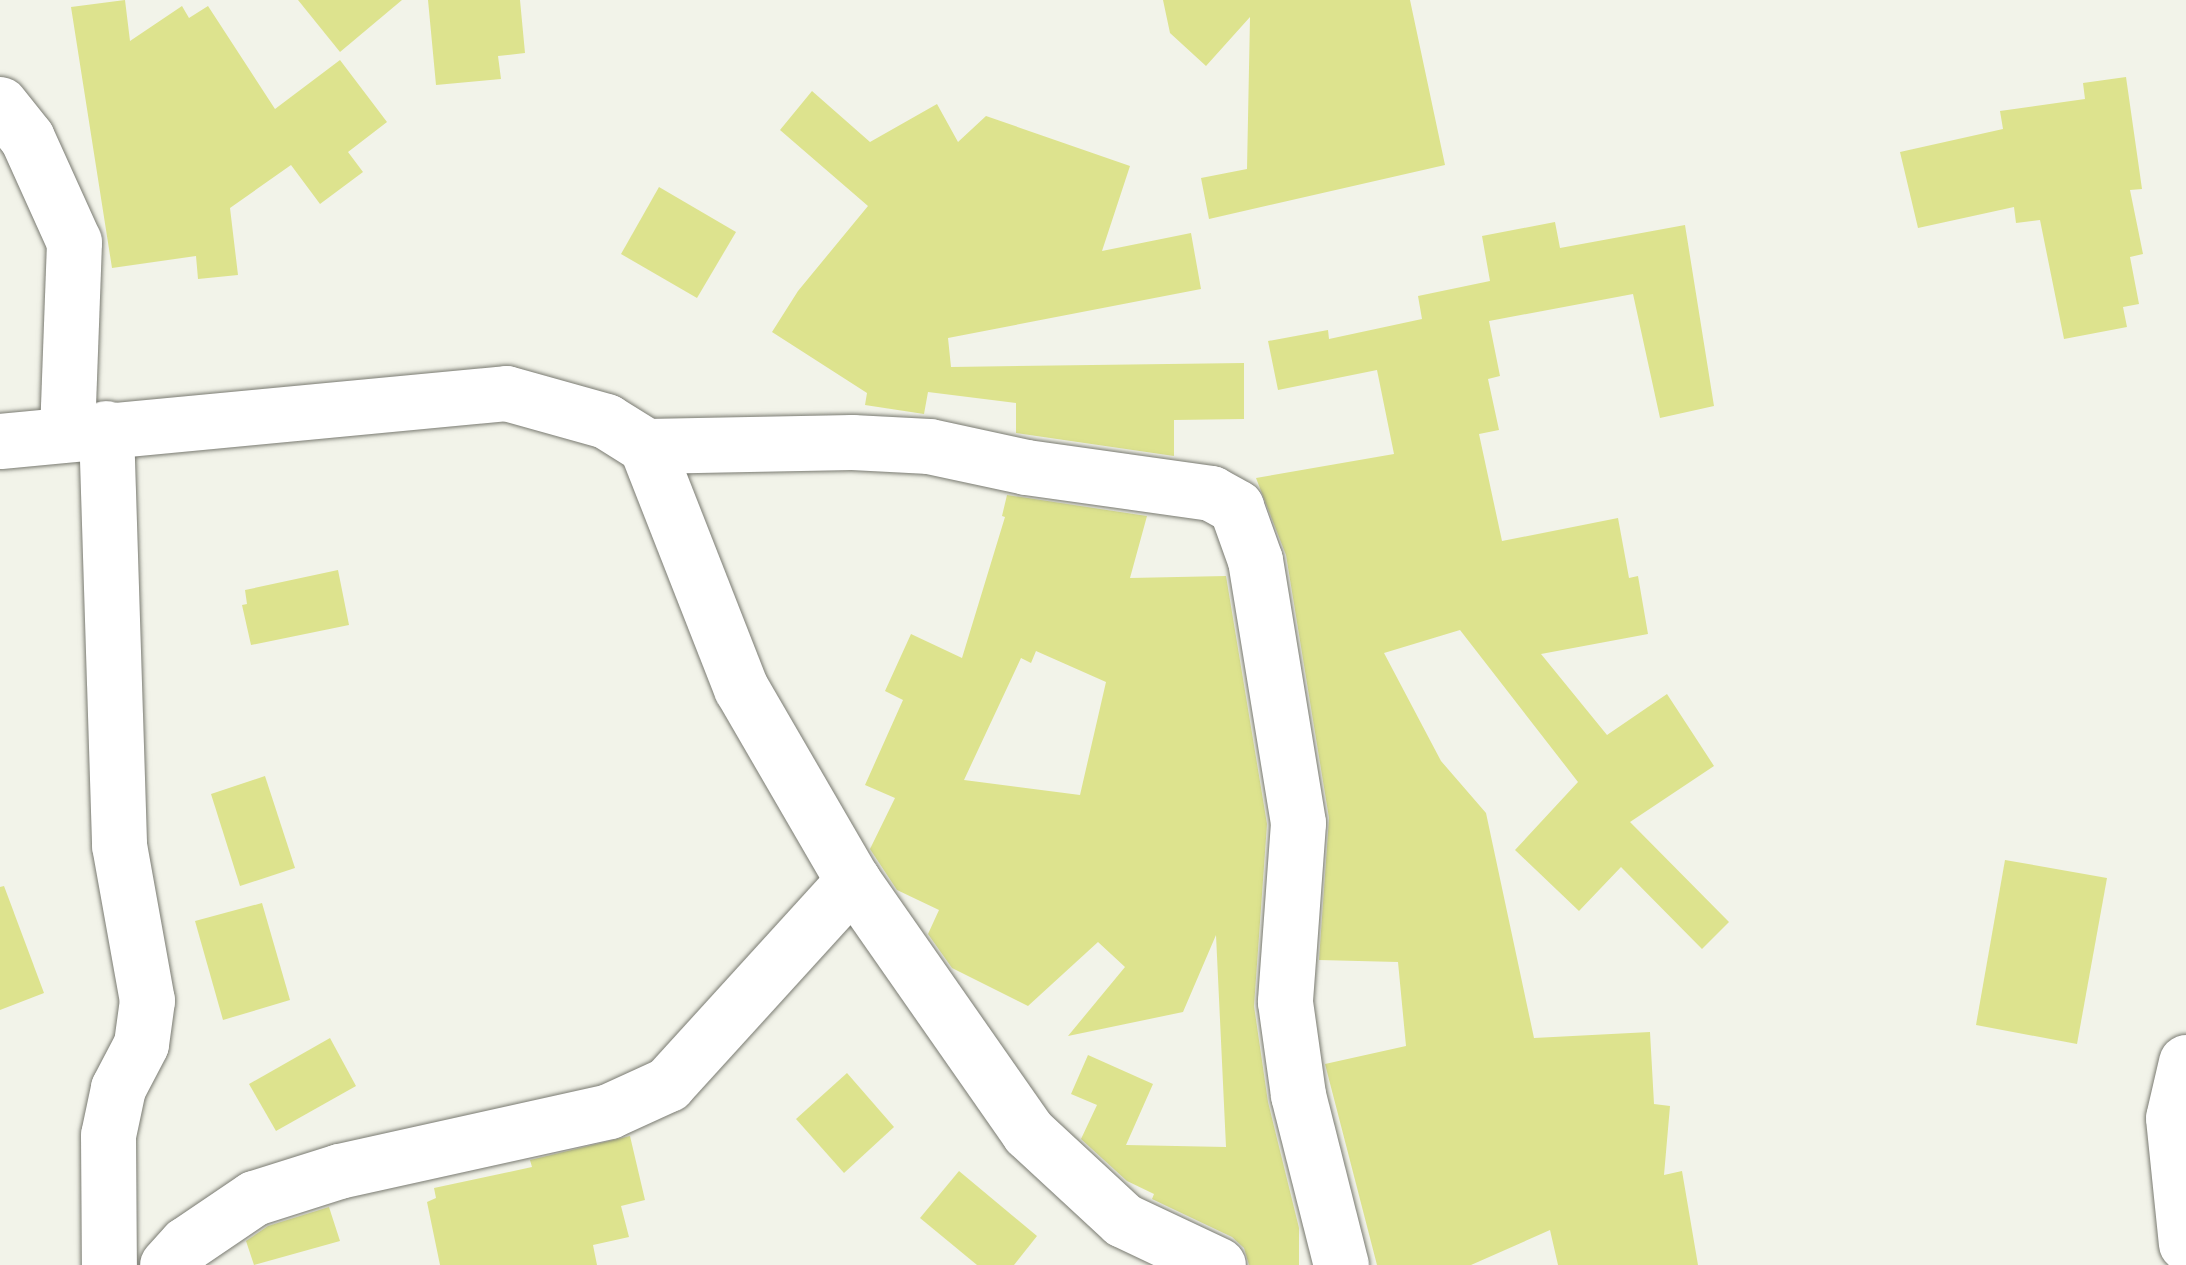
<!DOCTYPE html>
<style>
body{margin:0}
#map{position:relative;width:2186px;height:1265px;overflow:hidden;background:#f2f3e9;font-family:Merriweather,serif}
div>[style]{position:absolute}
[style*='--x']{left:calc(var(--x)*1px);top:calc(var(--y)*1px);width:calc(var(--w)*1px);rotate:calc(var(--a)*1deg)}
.building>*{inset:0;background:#dde38e}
.roads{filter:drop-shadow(0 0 2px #797a71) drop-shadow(0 0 2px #797a71)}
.minor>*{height:55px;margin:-27.5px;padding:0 27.5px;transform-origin:27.5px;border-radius:27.5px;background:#fff}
span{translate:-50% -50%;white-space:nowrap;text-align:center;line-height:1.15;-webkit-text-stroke:8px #fff;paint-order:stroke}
</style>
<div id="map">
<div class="building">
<div style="clip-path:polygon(125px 0,130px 41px,182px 6px,189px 18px,208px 6px,275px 109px,340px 60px,387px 122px,348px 152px,363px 172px,320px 204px,291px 165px,230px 208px,238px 275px,198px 279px,196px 256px,112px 268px,71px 7px)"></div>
<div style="clip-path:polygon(298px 0,402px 0,340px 52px)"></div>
<div style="clip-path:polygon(428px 0,520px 0,525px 53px,498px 56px,501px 79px,436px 85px)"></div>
<div style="clip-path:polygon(1163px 0,1410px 0,1445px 165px,1209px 219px,1201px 178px,1247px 169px,1250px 17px,1206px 66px,1170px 33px)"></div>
<div style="clip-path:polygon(2126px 77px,2142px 189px,2130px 190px,2143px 254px,2130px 257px,2139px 304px,2123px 307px,2127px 327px,2064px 339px,2040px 220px,2016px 223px,2014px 207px,1918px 228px,1900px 152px,2003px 129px,2000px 111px,2085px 99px,2083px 83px)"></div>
<div style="clip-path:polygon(812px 91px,870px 142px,937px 104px,958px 142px,986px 116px,1130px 166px,1102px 251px,1191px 233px,1201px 289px,948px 338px,951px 367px,1244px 363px,1244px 419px,1174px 420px,1174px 456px,1016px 433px,1016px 403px,928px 392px,924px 414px,865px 405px,867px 393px,772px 332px,798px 291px,868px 206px,780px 130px)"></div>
<div style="clip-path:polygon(659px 187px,736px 232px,697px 298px,621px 254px)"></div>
<div style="clip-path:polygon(1555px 222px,1560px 248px,1685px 225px,1714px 406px,1660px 418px,1633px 294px,1489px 321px,1500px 376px,1488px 379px,1499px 430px,1479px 434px,1502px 541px,1618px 518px,1629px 578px,1638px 576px,1648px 634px,1541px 654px,1607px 735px,1667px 694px,1714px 766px,1630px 822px,1729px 922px,1702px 949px,1621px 867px,1579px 911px,1515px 850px,1578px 782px,1460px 630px,1384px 653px,1441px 761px,1486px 813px,1534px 1038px,1650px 1032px,1654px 1104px,1670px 1106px,1664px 1175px,1682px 1171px,1698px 1265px,1558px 1265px,1550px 1230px,1471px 1265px,1377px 1265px,1325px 1064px,1406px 1046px,1398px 962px,1319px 960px,1329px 818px,1286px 555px,1256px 478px,1394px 454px,1377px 370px,1278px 390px,1268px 341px,1328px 330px,1329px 339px,1422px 319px,1418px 296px,1490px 281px,1482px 236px)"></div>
<div style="clip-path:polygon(evenodd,1007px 495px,1147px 516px,1130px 578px,1226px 576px,1267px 824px,1254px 1006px,1268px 1102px,1299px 1228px,1299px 1265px,1249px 1265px,1244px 1248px,1232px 1237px,1152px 1199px,1154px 1194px,1127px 1181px,1081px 1139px,1097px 1105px,1071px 1094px,1088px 1055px,1153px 1084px,1126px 1145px,1226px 1147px,1216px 935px,1183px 1012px,1068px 1036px,1125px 967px,1098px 942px,1028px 1006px,952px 968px,928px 934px,939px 910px,897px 890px,870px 849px,895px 798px,865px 785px,903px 700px,885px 691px,911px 634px,962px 658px,1005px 517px,1002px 516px,1007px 495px,1036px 651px,1106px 682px,1080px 795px,964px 780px,1021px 658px,1031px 663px,1036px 651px)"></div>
<div style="clip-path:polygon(338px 570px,349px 625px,251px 645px,242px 605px,247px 604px,245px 590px)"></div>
<div style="clip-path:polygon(265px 776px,295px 868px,240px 886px,211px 794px)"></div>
<div style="clip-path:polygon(2005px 860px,2107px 878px,2077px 1044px,1976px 1025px)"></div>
<div style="clip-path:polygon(4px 886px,44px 993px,0 1010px,0 887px)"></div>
<div style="clip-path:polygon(262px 903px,290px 1000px,223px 1020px,195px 921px)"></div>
<div style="clip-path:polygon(330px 1038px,356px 1086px,276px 1131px,249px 1084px)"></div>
<div style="clip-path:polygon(847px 1073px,894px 1127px,844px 1173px,796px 1119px)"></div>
<div style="clip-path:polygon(630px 1136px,645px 1200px,621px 1206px,629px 1237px,593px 1245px,597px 1265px,440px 1265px,427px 1202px,436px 1198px,434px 1188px,532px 1167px,530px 1160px)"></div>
<div style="clip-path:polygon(959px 1171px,1037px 1236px,1014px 1265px,977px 1265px,920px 1218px)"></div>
<div style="clip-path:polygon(329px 1207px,340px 1241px,254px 1265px,246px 1241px,268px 1226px)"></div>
</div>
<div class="roads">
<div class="minor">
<div style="--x:0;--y:104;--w:43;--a:51.5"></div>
<div style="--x:27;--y:138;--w:114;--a:65.7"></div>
<div style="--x:74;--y:242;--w:190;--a:92.1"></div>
<div style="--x:106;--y:428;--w:417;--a:88.2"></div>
<div style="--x:119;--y:845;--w:158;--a:79.8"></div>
<div style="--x:147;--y:1000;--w:44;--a:97.8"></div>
<div style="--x:141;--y:1044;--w:50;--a:117.6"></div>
<div style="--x:118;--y:1088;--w:48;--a:102"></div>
<div style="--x:108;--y:1135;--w:130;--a:89.6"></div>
<div style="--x:0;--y:441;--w:508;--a:-5.42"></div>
<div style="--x:506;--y:393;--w:104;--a:15.6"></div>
<div style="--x:606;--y:421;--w:47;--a:32"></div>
<div style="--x:646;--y:446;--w:260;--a:68.6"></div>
<div style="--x:741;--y:688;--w:223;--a:59.9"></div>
<div style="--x:853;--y:881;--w:306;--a:55.1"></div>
<div style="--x:1028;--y:1132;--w:129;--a:42.8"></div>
<div style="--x:1123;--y:1220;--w:105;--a:25.3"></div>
<div style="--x:646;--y:446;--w:206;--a:-1.1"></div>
<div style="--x:852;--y:442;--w:77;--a:3"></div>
<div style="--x:929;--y:446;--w:99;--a:12.2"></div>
<div style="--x:1026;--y:467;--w:187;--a:8"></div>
<div style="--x:1211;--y:493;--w:29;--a:29"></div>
<div style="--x:1236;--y:507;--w:56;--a:70.3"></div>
<div style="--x:1255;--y:560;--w:266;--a:80.7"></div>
<div style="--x:1298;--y:823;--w:179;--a:94.2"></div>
<div style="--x:1285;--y:1002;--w:94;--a:82"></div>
<div style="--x:1298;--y:1095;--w:175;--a:75.8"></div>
<div style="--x:2186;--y:1062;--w:57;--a:103.1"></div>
<div style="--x:2173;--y:1118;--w:126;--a:84.1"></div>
<div style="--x:167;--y:1265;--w:28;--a:-48"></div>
<div style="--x:186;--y:1244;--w:82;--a:-34.1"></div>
<div style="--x:254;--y:1198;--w:89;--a:-17.6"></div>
<div style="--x:339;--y:1171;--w:277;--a:-12.5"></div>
<div style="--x:609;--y:1111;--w:65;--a:-24.6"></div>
<div style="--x:668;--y:1084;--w:275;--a:-47.7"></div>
</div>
</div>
</div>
